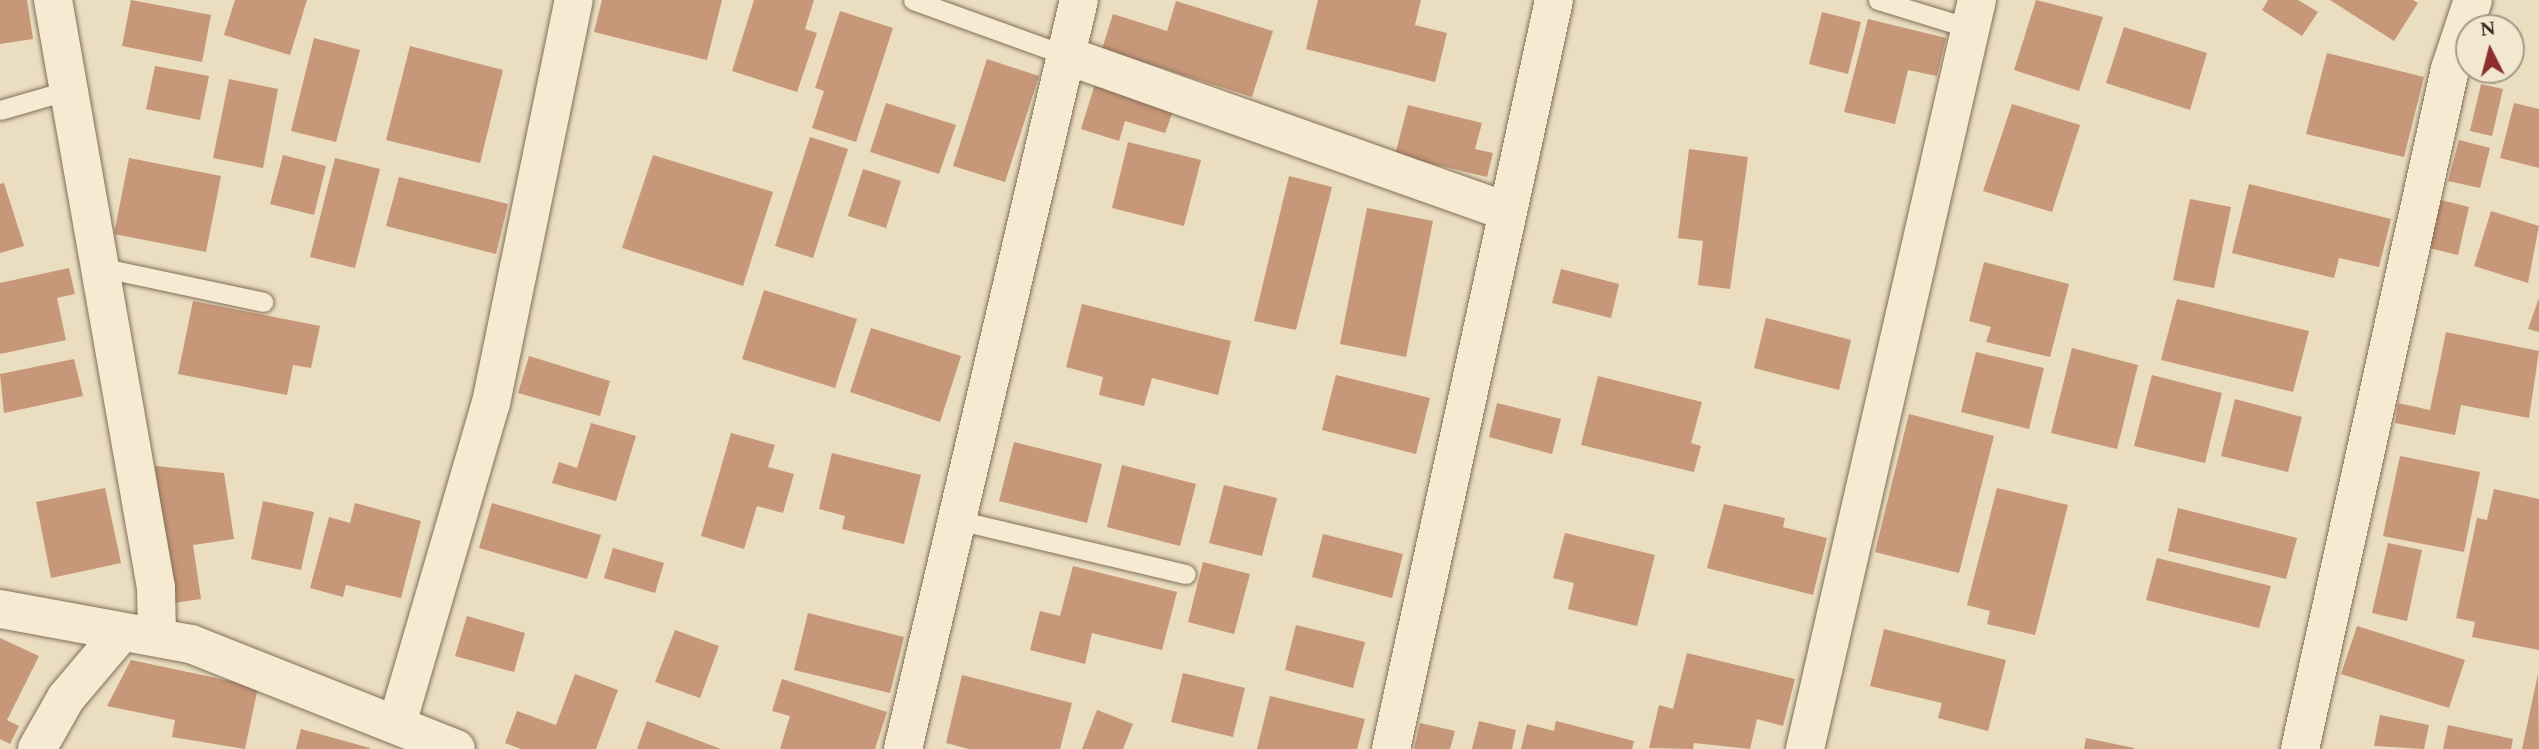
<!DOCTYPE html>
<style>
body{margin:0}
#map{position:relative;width:2539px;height:749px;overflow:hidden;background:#eaddc0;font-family:Spectral,serif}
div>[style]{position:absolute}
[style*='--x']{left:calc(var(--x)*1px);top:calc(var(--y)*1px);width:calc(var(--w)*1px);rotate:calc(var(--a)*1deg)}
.building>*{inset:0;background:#c69778}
.roads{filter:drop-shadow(0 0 2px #826e59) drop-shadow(0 0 2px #826e59)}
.service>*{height:19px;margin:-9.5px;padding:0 9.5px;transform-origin:9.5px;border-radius:9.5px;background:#f6ebd2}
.minor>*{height:38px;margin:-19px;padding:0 19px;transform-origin:19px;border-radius:19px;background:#f6ebd2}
span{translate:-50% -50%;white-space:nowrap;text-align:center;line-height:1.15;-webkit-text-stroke:5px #f2e7cf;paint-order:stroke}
.north{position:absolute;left:2455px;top:14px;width:70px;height:70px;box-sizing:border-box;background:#f2e7cf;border:2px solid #a59a88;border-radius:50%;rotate:354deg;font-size:19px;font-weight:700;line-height:28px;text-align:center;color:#32271d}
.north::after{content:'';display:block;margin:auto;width:24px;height:32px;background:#8d2d30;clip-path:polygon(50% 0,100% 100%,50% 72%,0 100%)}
</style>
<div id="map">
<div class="building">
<div style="clip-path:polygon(0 0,27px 0,33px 39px,0 44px)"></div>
<div style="clip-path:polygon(131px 0,211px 15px,202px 62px,122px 46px)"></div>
<div style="clip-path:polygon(235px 0,307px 0,290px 55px,224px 35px)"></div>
<div style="clip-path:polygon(602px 0,722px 0,707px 60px,594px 32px)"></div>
<div style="clip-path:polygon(754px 0,814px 0,805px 29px,817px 33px,797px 92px,732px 71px)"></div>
<div style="clip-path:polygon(1318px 0,1421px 0,1415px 25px,1447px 33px,1435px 82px,1306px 49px)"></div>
<div style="clip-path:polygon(2036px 0,2103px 17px,2079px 91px,2014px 70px)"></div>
<div style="clip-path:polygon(2268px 0,2298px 0,2318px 12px,2302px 36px,2262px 10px)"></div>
<div style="clip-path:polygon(2330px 0,2413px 0,2418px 3px,2394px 41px)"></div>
<div style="clip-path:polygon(1176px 1px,1273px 31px,1252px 97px,1102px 49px,1113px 14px,1167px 31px)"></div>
<div style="clip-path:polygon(840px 11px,893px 28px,856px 142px,812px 128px,824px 91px,815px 88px)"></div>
<div style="clip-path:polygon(1822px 12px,1861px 22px,1848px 74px,1809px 64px)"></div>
<div style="clip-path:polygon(1868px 19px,1946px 38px,1937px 76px,1908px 70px,1895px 124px,1844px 112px)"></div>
<div style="clip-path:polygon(2124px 27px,2207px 53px,2190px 110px,2106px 83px)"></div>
<div style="clip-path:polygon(314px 38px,360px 50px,336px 142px,291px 131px)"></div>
<div style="clip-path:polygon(410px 46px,503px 70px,480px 163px,386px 140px)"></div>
<div style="clip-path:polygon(2327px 53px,2424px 77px,2404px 157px,2306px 134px)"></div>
<div style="clip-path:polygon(987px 59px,1039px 76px,1005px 182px,953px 166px)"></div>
<div style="clip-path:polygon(155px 66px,209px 76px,200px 120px,146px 109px)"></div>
<div style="clip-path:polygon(229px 79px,278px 89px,263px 168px,213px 158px)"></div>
<div style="clip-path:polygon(1095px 84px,1174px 109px,1165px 133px,1125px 121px,1119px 141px,1081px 129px)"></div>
<div style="clip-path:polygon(2481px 84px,2503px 89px,2492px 136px,2470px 131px)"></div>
<div style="clip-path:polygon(886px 103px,956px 125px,939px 174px,870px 152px)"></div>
<div style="clip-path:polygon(2514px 103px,2539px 109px,2539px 168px,2500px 158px)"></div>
<div style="clip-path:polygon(2012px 104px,2080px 125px,2052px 212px,1983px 191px)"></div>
<div style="clip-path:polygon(1408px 105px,1482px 123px,1475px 149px,1493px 153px,1487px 177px,1395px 155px)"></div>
<div style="clip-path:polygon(810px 137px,848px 149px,813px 258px,775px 246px)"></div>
<div style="clip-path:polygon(2459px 140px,2490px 148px,2480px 188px,2448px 181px)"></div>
<div style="clip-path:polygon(1128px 142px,1201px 160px,1184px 226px,1112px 208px)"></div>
<div style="clip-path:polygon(1689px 149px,1748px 157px,1730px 289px,1698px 285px,1703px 241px,1678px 238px)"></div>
<div style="clip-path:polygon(283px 155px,326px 166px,314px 215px,270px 204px)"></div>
<div style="clip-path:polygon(653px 155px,773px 192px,743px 286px,622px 248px)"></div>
<div style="clip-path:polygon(129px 158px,221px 176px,206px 252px,114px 234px)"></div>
<div style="clip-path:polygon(335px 158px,380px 169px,355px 268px,310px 257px)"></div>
<div style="clip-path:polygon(863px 169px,901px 181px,886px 228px,848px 216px)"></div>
<div style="clip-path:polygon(1289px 176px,1332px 187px,1296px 330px,1254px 321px)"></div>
<div style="clip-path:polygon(399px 177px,508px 204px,496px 254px,386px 226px)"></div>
<div style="clip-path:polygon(4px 183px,24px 246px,0 253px,0 184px)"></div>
<div style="clip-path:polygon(2249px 184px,2391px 219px,2379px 267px,2339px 258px,2334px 278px,2232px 253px)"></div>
<div style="clip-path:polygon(2190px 199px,2231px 207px,2214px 288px,2173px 280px)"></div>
<div style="clip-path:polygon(2441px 200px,2469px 207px,2458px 255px,2429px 248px)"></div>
<div style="clip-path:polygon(1367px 208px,1433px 221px,1406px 357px,1340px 344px)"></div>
<div style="clip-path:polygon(2491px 211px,2539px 226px,2528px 283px,2474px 266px)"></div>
<div style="clip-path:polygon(1984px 262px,2069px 284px,2050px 357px,1986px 342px,1991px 327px,1969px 321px)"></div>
<div style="clip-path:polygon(69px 268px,75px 294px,57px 298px,66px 340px,0 354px,0 283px)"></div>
<div style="clip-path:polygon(1561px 269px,1619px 284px,1611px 318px,1552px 303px)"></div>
<div style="clip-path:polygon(764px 290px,857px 319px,835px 388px,742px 359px)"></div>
<div style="clip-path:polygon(2539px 298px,2539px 332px,2528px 329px)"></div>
<div style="clip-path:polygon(2177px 299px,2309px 331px,2293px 392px,2161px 360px)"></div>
<div style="clip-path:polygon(193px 301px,320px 326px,311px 368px,293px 365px,287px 395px,178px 374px)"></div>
<div style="clip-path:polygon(1082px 304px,1231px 341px,1218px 395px,1152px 378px,1144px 406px,1099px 395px,1103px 377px,1066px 367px)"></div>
<div style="clip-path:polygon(1766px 318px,1851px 340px,1839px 390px,1754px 368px)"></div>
<div style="clip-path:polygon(871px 328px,961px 356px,940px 422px,850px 392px)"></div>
<div style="clip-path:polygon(2446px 332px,2539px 351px,2529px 418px,2461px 405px,2455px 435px,2395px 423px,2398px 403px,2430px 410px)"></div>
<div style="clip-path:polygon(2072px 348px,2138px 365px,2117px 449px,2051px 433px)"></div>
<div style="clip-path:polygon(1976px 352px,2044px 368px,2029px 429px,1961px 412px)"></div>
<div style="clip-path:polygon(529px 356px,610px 381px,600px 416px,518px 393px)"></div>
<div style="clip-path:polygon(74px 359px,83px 396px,4px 413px,0 374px)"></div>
<div style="clip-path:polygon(1336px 375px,1430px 398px,1416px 454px,1322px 430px)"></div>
<div style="clip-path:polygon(2152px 375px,2222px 393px,2205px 463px,2134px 446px)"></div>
<div style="clip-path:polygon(1598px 376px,1702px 402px,1691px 443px,1701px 446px,1694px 472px,1581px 445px)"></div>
<div style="clip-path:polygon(2235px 399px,2302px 417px,2288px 472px,2221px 456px)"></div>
<div style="clip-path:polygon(1497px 403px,1561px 419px,1552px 454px,1489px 437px)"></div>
<div style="clip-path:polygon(1909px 414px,1994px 436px,1959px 573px,1875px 552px)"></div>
<div style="clip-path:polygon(591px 423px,636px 436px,616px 501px,552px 483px,559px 462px,577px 468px)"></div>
<div style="clip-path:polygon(731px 433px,775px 445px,768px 467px,794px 474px,783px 513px,757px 506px,744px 549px,701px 536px)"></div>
<div style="clip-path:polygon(1014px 442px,1102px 464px,1087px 523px,999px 501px)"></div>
<div style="clip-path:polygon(832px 453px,921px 475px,904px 544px,842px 529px,845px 516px,819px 509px)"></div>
<div style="clip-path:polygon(2400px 456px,2480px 472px,2464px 552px,2383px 536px)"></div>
<div style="clip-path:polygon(1122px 465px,1196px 484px,1180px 546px,1107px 527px)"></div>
<div style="clip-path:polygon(155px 466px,224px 473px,234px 539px,193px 545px,201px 599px,174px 603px)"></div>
<div style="clip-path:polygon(1224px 485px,1277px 498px,1262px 556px,1209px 543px)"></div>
<div style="clip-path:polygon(105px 488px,121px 563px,51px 578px,36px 502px)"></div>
<div style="clip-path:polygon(1997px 488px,2068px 505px,2035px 635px,1987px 624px,1990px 611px,1967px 605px)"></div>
<div style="clip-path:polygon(2494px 489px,2539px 499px,2539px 650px,2472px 637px,2475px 622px,2456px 618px,2477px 518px,2487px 520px)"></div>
<div style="clip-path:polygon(263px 501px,314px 512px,301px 570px,251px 559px)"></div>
<div style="clip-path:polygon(355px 503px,421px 521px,401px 598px,346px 585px,343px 597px,310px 588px,329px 517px,350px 523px)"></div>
<div style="clip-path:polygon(492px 503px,601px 535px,587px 579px,479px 548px)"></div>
<div style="clip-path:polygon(1724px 504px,1785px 518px,1783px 527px,1827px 538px,1813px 595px,1707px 568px)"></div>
<div style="clip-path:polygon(2178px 508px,2297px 538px,2286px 579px,2168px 551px)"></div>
<div style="clip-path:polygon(1565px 533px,1655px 555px,1637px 626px,1568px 609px,1574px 583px,1553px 578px)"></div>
<div style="clip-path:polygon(1323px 534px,1403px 554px,1392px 598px,1312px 577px)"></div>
<div style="clip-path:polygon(2388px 543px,2422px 550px,2407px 621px,2372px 613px)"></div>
<div style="clip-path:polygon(613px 548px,664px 563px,655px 593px,604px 578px)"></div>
<div style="clip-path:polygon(2157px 558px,2271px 586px,2259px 628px,2146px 600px)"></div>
<div style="clip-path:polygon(1203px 562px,1250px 574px,1234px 634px,1188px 622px)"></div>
<div style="clip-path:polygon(1073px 566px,1177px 592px,1162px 650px,1092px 633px,1085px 664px,1030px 650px,1040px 611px,1060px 616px)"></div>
<div style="clip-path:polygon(808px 613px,904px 637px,890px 693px,794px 670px)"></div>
<div style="clip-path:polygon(467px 616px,525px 633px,514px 672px,455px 656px)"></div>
<div style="clip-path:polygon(1296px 625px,1365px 642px,1353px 688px,1285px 670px)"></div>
<div style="clip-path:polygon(2357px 626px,2465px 660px,2449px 708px,2341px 674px)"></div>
<div style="clip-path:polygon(1884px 629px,2006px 660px,1988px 731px,1938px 718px,1942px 703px,1870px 686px)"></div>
<div style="clip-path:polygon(675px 630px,719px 646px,700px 698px,655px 682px)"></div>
<div style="clip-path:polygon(0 638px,39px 656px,7px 720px,19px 726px,10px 744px,0 739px)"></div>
<div style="clip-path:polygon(1687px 653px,1795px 679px,1783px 726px,1757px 719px,1750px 749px,1694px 743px,1693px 749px,1649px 748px,1659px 705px,1673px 709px)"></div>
<div style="clip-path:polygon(131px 660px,258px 687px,245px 749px,172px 737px,175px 720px,107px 706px)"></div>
<div style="clip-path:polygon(1183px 673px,1245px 688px,1233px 737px,1171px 722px)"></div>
<div style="clip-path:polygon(575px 674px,618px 690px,596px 749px,521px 749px,505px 743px,517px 711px,556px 725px)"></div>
<div style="clip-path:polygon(2538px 674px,2539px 749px,2522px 749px)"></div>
<div style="clip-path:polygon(962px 675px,1072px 703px,1060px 749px,969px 749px,946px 743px)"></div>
<div style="clip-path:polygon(782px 679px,887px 712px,875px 749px,780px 749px,790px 716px,772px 711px)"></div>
<div style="clip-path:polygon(1270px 696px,1365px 719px,1357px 749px,1257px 749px)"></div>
<div style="clip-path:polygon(1097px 710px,1133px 724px,1123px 749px,1082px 749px)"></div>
<div style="clip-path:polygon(2380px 715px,2429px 725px,2424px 749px,2374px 746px)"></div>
<div style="clip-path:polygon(647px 721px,721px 749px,637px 749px)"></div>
<div style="clip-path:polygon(1479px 721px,1516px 730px,1512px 749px,1472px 749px)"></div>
<div style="clip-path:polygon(1556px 721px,1634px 741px,1632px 749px,1521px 749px,1527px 724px,1554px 731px)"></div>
<div style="clip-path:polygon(1420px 723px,1455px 731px,1450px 749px,1414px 749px)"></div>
<div style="clip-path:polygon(2448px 725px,2513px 739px,2511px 749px,2443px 749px)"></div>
<div style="clip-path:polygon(301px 729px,370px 748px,370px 749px,296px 749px)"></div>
<div style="clip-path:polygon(2086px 738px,2134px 748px,2134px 749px,2084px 749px)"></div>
</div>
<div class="roads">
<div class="service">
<div style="--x:913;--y:0;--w:165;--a:19.9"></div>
<div style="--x:1878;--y:0;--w:95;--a:17.1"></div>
<div style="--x:0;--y:110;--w:72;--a:-16.2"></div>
<div style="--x:99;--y:267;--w:168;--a:12"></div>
<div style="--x:957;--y:520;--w:235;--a:13.3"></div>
</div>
<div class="minor">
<div style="--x:53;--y:0;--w:597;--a:80.06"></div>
<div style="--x:156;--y:588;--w:49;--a:88.8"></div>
<div style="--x:1068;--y:56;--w:462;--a:19.5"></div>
<div style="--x:0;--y:609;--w:194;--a:10.4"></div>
<div style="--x:191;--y:644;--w:285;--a:21.6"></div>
<div style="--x:397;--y:724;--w:334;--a:-73.7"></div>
<div style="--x:491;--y:403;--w:411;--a:-78.4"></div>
<div style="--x:37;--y:749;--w:59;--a:-60.4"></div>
<div style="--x:66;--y:698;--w:85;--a:-49.8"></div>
<div style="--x:903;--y:749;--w:769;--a:-76.78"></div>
<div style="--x:1391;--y:749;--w:767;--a:-77.72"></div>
<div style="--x:1805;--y:749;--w:768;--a:-77.07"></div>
<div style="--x:2300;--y:749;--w:696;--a:-77.56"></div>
<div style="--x:2450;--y:69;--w:73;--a:-71.6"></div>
</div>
</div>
<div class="north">N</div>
</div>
